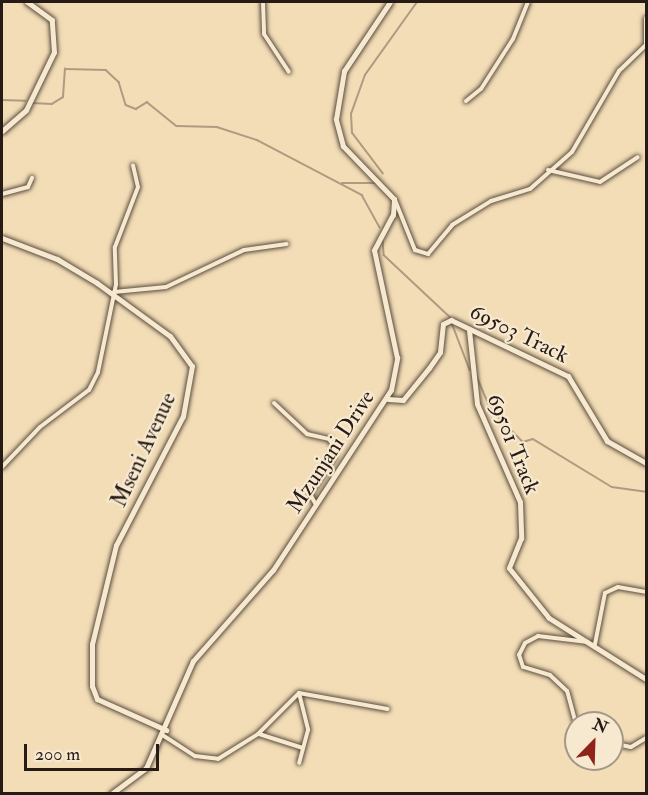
<!DOCTYPE html>
<style>
body{margin:0}
#map{position:relative;width:648px;height:795px;overflow:hidden;background:#f3ddb7;font-family:"IM FELL Double Pica",serif}
div>[style]{position:absolute}
[style*='--x']{left:calc(var(--x)*1px);top:calc(var(--y)*1px);width:calc(var(--w)*1px);rotate:calc(var(--a)*1deg)}
.stream>*{height:1.5px;margin:-0.75px;padding:0 0.75px;transform-origin:0.75px;border-radius:0.75px;background:#ae9b80}
.roads{filter:drop-shadow(0 0 2px #5a4c3e) drop-shadow(0 0 2px #5a4c3e)}
.street>*{height:4px;margin:-2px;padding:0 2px;transform-origin:2px;border-radius:2px;background:#f7e9d0}
.secondary>*{height:5px;margin:-2.5px;padding:0 2.5px;transform-origin:2.5px;border-radius:2.5px;background:#f7e9d0}
span{translate:-50% -50%;white-space:nowrap;text-align:center;line-height:1.15;-webkit-text-stroke:4.5px #f7e9d0;paint-order:stroke}
.street-label{font-size:22px;color:#271b16}
.frame{position:absolute;inset:0;border:3px solid #271b16;pointer-events:none}
.north{position:absolute;left:564px;top:711px;width:60px;height:60px;box-sizing:border-box;background:#f7e9d0;border:2px solid #a49786;border-radius:50%;rotate:23deg;font-size:16px;font-weight:700;line-height:24px;text-align:center;color:#271b16}
.north::after{content:'';display:block;margin:auto;width:21px;height:27px;background:#8f2418;clip-path:polygon(50% 0,100% 100%,50% 72%,0 100%)}
.scale{position:absolute;left:24px;top:744px;width:135px;height:27px;box-sizing:border-box;border:3px solid #271b16;border-top:0;padding-left:8px;font-size:18px;line-height:21px;white-space:nowrap;color:#271b16;-webkit-text-stroke:4px #f7e9d0;paint-order:stroke}
</style>
<div id="map">
<div class="stream">
<div style="--x:2;--y:100;--w:23;--a:2"></div>
<div style="--x:32;--y:103;--w:20;--a:3"></div>
<div style="--x:52;--y:104;--w:13;--a:-32"></div>
<div style="--x:63;--y:97;--w:28;--a:-86"></div>
<div style="--x:65;--y:69;--w:41;--a:1.4"></div>
<div style="--x:106;--y:70;--w:18;--a:43"></div>
<div style="--x:119;--y:82;--w:24;--a:73"></div>
<div style="--x:126;--y:105;--w:11;--a:22"></div>
<div style="--x:136;--y:109;--w:13;--a:-32"></div>
<div style="--x:147;--y:102;--w:38;--a:39"></div>
<div style="--x:177;--y:126;--w:40;--a:1.4"></div>
<div style="--x:217;--y:127;--w:42;--a:18"></div>
<div style="--x:257;--y:140;--w:119;--a:27.6"></div>
<div style="--x:362;--y:195;--w:37;--a:61"></div>
<div style="--x:383;--y:174;--w:51;--a:-127.1"></div>
<div style="--x:352;--y:133;--w:19;--a:-93"></div>
<div style="--x:351;--y:114;--w:41;--a:-70.3"></div>
<div style="--x:365;--y:75;--w:90;--a:-54.5"></div>
<div style="--x:342;--y:183;--w:34;--a:0"></div>
<div style="--x:383;--y:239;--w:16;--a:86"></div>
<div style="--x:384;--y:255;--w:91;--a:43.2"></div>
<div style="--x:452;--y:323;--w:50;--a:69"></div>
<div style="--x:476;--y:374;--w:38;--a:67"></div>
<div style="--x:491;--y:409;--w:46;--a:45.9"></div>
<div style="--x:523;--y:442;--w:10;--a:-17"></div>
<div style="--x:533;--y:439;--w:92;--a:31.3"></div>
<div style="--x:612;--y:487;--w:34;--a:8"></div>
</div>
<div class="roads">
<div class="street">
<div style="--x:263;--y:2;--w:32;--a:88"></div>
<div style="--x:264;--y:34;--w:45;--a:56.7"></div>
<div style="--x:646;--y:18;--w:26;--a:90"></div>
<div style="--x:466;--y:101;--w:19;--a:-39"></div>
<div style="--x:481;--y:89;--w:59;--a:-57.4"></div>
<div style="--x:513;--y:39;--w:40;--a:-68"></div>
<div style="--x:548;--y:170;--w:53;--a:13"></div>
<div style="--x:600;--y:182;--w:45;--a:-33.3"></div>
<div style="--x:2;--y:194;--w:27;--a:-15"></div>
<div style="--x:28;--y:187;--w:10;--a:-66"></div>
<div style="--x:395;--y:200;--w:54;--a:68.2"></div>
<div style="--x:415;--y:250;--w:14;--a:17"></div>
<div style="--x:428;--y:254;--w:38;--a:-50"></div>
<div style="--x:452;--y:225;--w:46;--a:-31.6"></div>
<div style="--x:491;--y:201;--w:41;--a:-17.1"></div>
<div style="--x:530;--y:189;--w:56;--a:-41.4"></div>
<div style="--x:572;--y:152;--w:94;--a:-59.9"></div>
<div style="--x:619;--y:71;--w:37;--a:-44"></div>
<div style="--x:114;--y:292;--w:52;--a:-5.5"></div>
<div style="--x:166;--y:287;--w:86;--a:-25.4"></div>
<div style="--x:244;--y:250;--w:43;--a:-7.9"></div>
<div style="--x:274;--y:403;--w:45;--a:43.2"></div>
<div style="--x:307;--y:434;--w:23;--a:13"></div>
<div style="--x:329;--y:439;--w:10;--a:53"></div>
<div style="--x:335;--y:447;--w:10;--a:96"></div>
<div style="--x:334;--y:457;--w:44;--a:123"></div>
<div style="--x:310;--y:494;--w:13;--a:61"></div>
<div style="--x:2;--y:467;--w:55;--a:-46.5"></div>
<div style="--x:40;--y:427;--w:61;--a:-37.1"></div>
<div style="--x:89;--y:390;--w:20;--a:-63"></div>
<div style="--x:98;--y:372;--w:90;--a:-78.4"></div>
<div style="--x:116;--y:284;--w:37;--a:-92"></div>
<div style="--x:115;--y:247;--w:64;--a:-69"></div>
<div style="--x:138;--y:187;--w:22;--a:-103"></div>
<div style="--x:595;--y:644;--w:52;--a:-78.9"></div>
<div style="--x:605;--y:593;--w:14;--a:-25"></div>
<div style="--x:618;--y:587;--w:28;--a:10"></div>
<div style="--x:299;--y:693;--w:38;--a:76"></div>
<div style="--x:308;--y:730;--w:34;--a:105"></div>
<div style="--x:576;--y:724;--w:34;--a:-105"></div>
<div style="--x:567;--y:691;--w:23;--a:-137"></div>
<div style="--x:550;--y:675;--w:28;--a:-163"></div>
<div style="--x:523;--y:667;--w:13;--a:-108"></div>
<div style="--x:519;--y:655;--w:13;--a:-63"></div>
<div style="--x:525;--y:643;--w:15;--a:-28"></div>
<div style="--x:538;--y:636;--w:50;--a:6.8"></div>
<div style="--x:259;--y:734;--w:46;--a:17.7"></div>
<div style="--x:164;--y:736;--w:37;--a:33"></div>
<div style="--x:195;--y:756;--w:23;--a:7"></div>
<div style="--x:218;--y:759;--w:47;--a:-32"></div>
<div style="--x:258;--y:734;--w:58;--a:-45"></div>
<div style="--x:299;--y:693;--w:90;--a:10.2"></div>
<div style="--x:612;--y:743;--w:19;--a:12"></div>
<div style="--x:631;--y:747;--w:17;--a:-31"></div>
</div>
<div class="secondary">
<div style="--x:2;--y:131;--w:32;--a:-41"></div>
<div style="--x:26;--y:110;--w:64;--a:-64.2"></div>
<div style="--x:54;--y:52;--w:32;--a:-94"></div>
<div style="--x:52;--y:20;--w:31;--a:-144"></div>
<div style="--x:2;--y:238;--w:59;--a:20.9"></div>
<div style="--x:57;--y:259;--w:47;--a:31"></div>
<div style="--x:97;--y:283;--w:90;--a:36"></div>
<div style="--x:170;--y:336;--w:37;--a:54"></div>
<div style="--x:192;--y:366;--w:51;--a:100.2"></div>
<div style="--x:183;--y:416;--w:145;--a:117.4"></div>
<div style="--x:116;--y:545;--w:102;--a:103.6"></div>
<div style="--x:92;--y:644;--w:42;--a:90"></div>
<div style="--x:92;--y:686;--w:14;--a:69"></div>
<div style="--x:97;--y:699;--w:76;--a:24.2"></div>
<div style="--x:469;--y:330;--w:74;--a:83.8"></div>
<div style="--x:477;--y:404;--w:107;--a:66.3"></div>
<div style="--x:520;--y:502;--w:36;--a:88"></div>
<div style="--x:521;--y:538;--w:32;--a:112"></div>
<div style="--x:509;--y:568;--w:64;--a:51.3"></div>
<div style="--x:549;--y:618;--w:115;--a:32.2"></div>
<div style="--x:388;--y:399;--w:15;--a:4"></div>
<div style="--x:403;--y:400;--w:41;--a:-50.9"></div>
<div style="--x:429;--y:368;--w:19;--a:-55"></div>
<div style="--x:440;--y:352;--w:28;--a:-84"></div>
<div style="--x:443;--y:324;--w:9;--a:-27"></div>
<div style="--x:451;--y:320;--w:130;--a:25.6"></div>
<div style="--x:568;--y:376;--w:76;--a:59"></div>
<div style="--x:607;--y:441;--w:45;--a:29.4"></div>
<div style="--x:111;--y:794;--w:44;--a:-36.6"></div>
<div style="--x:146;--y:768;--w:117;--a:-66.3"></div>
<div style="--x:193;--y:661;--w:121;--a:-48.7"></div>
<div style="--x:273;--y:570;--w:215;--a:-56.8"></div>
<div style="--x:391;--y:390;--w:33;--a:-79"></div>
<div style="--x:397;--y:358;--w:110;--a:-102"></div>
<div style="--x:374;--y:250;--w:40;--a:-62"></div>
<div style="--x:393;--y:215;--w:16;--a:-86"></div>
<div style="--x:394;--y:199;--w:74;--a:-133.9"></div>
<div style="--x:343;--y:146;--w:28;--a:-105"></div>
<div style="--x:336;--y:119;--w:49;--a:-80.5"></div>
<div style="--x:344;--y:71;--w:83;--a:-56.3"></div>
</div>
</div>
<div class="street-label">
<span style="left:519px;top:334px;rotate:26deg">69503 Track</span>
<span style="left:513px;top:444px;rotate:68deg">69501 Track</span>
<span style="left:144px;top:450px;rotate:-65deg">Mseni Avenue</span>
<span style="left:331px;top:452px;rotate:-57deg">Mzunjani Drive</span>
</div>
<div class="frame"></div>
<div class="north">N</div>
<div class="scale">200 m</div>
</div>
